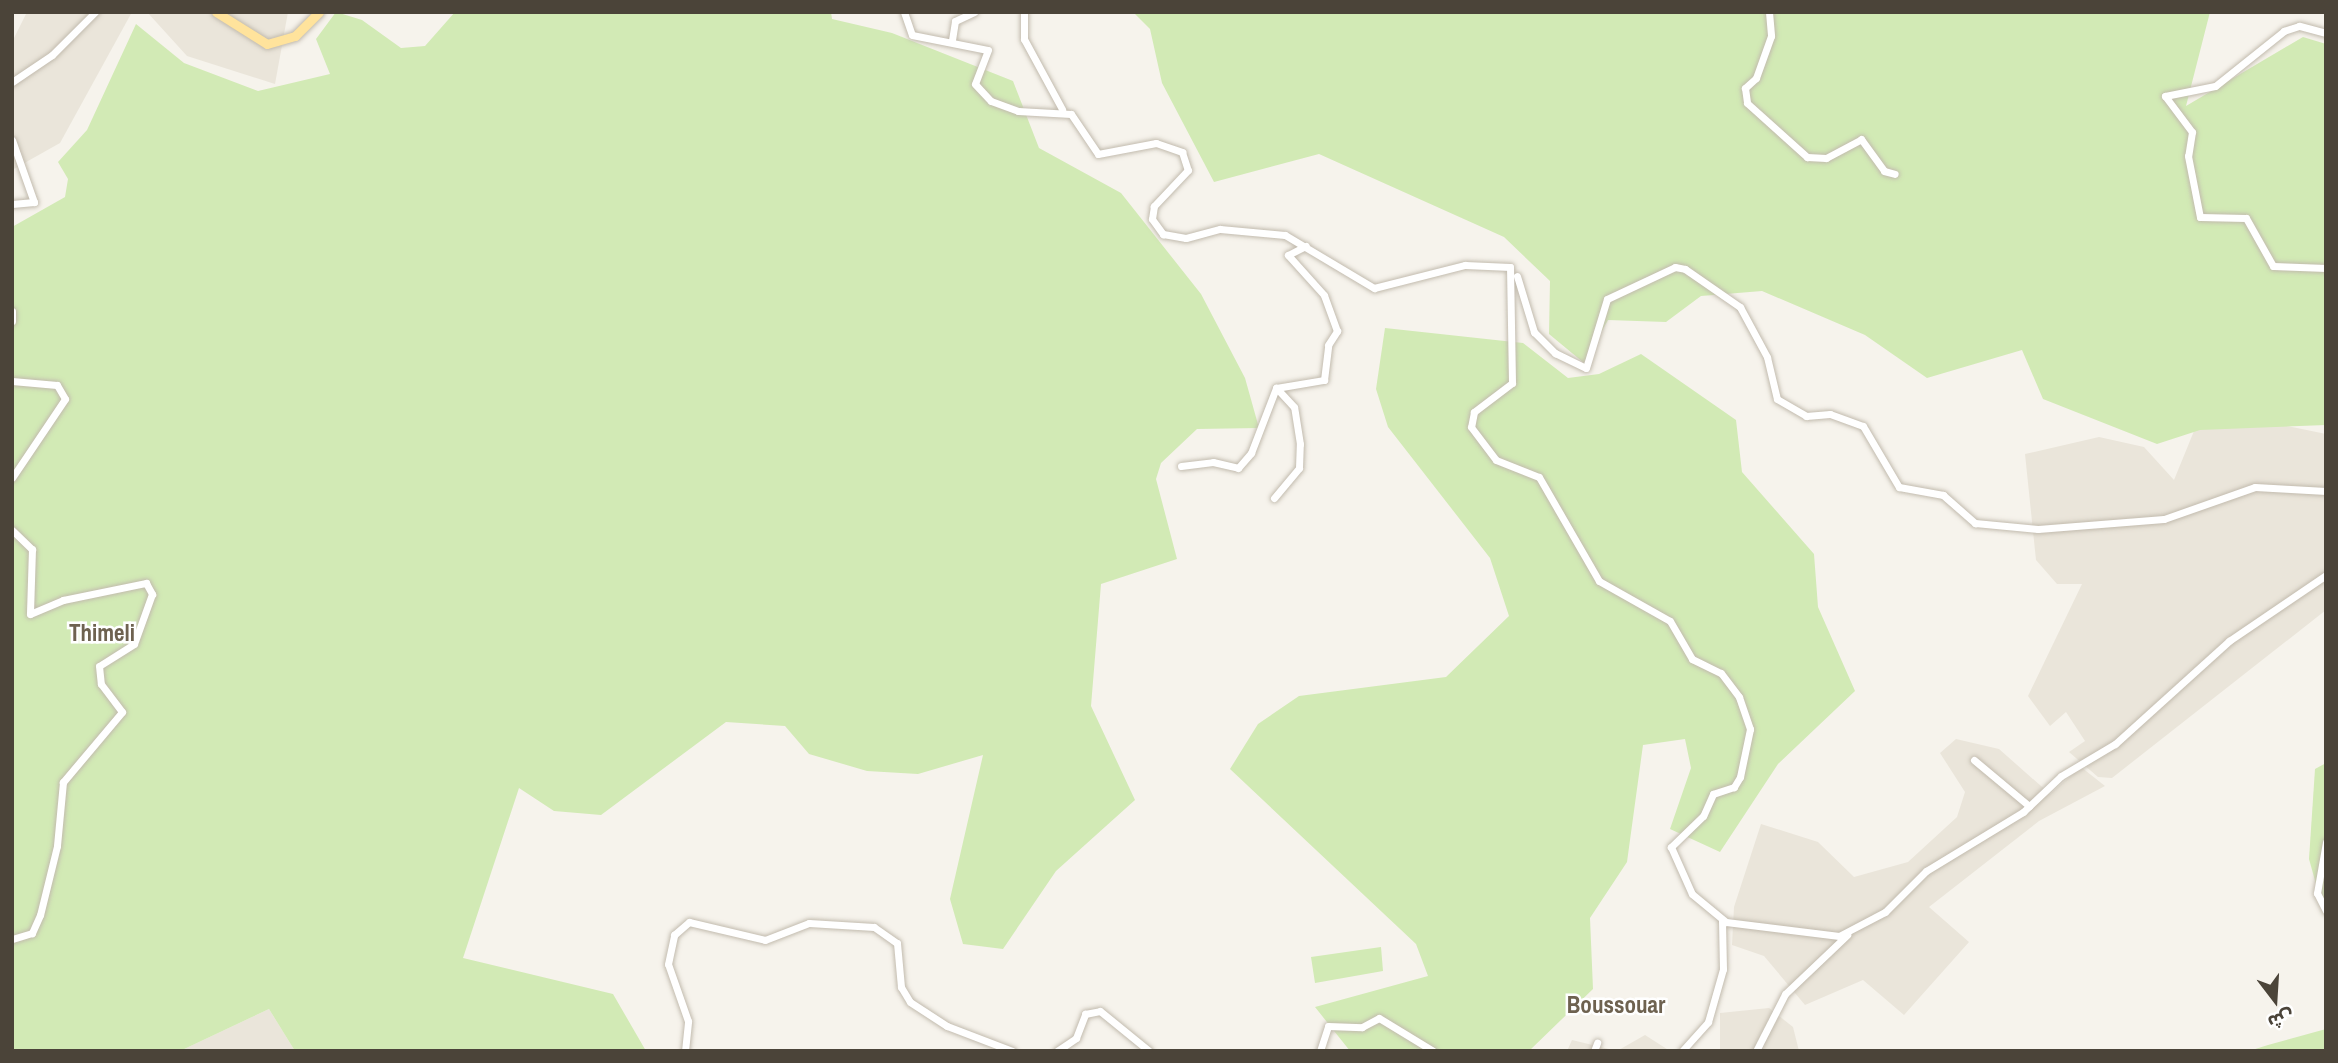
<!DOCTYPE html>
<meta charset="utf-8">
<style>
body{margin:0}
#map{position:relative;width:2338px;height:1063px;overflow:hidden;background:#f6f3ec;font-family:"Archivo Narrow","Noto Sans Arabic",sans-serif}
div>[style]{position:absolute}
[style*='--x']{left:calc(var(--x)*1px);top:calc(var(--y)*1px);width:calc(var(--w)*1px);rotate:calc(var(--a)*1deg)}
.residential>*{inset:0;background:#eae5da}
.green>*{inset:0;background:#d2eab5}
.roads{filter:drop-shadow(0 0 2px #c2bbae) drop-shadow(0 0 2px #c2bbae)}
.minor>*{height:7px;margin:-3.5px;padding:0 3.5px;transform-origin:3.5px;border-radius:3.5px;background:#fff}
.major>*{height:9px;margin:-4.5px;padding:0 4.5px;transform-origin:4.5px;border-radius:4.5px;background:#ffe39c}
span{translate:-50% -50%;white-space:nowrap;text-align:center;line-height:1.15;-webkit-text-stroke:5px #fff;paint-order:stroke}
.quarter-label{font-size:23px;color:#6e6250;font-weight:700}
.frame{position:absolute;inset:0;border:14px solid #4b4439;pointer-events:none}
.north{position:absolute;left:2240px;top:965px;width:70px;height:70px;-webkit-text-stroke:5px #fff;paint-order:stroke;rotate:163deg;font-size:19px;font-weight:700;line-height:28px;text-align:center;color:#4b4439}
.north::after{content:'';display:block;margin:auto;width:24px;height:32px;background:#4b4439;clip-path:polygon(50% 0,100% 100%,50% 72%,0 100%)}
</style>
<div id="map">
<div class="residential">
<div style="clip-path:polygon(27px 12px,132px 12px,60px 143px,12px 170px,12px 42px)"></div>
<div style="clip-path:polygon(147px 12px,288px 12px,275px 84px,187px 56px)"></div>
<div style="clip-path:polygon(2203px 409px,2326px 434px,2326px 610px,2112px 778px,2098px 777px,2069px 752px,2085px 741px,2066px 712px,2050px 726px,2028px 696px,2082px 584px,2057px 584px,2036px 560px,2025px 454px,2099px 437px,2144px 447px,2174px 480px)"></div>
<div style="clip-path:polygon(1956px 739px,1999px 749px,2050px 794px,2081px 767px,2105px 786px,2039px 821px,1929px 907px,1969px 942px,1904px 1015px,1863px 980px,1805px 1005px,1764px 956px,1732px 945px,1734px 907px,1761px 824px,1818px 842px,1854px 877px,1908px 862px,1957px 817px,1965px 792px,1940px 753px)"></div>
<div style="clip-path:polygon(1769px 1008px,1793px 1027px,1799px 1051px,1720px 1051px,1720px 1013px)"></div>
<div style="clip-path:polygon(269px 1009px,295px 1051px,180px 1051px)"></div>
<div style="clip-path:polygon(1645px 1035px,1670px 1051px,1567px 1051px,1572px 1040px,1617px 1051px)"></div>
</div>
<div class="green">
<div style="clip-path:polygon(336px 12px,362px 20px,401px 48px,425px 46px,455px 12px,831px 12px,832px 19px,892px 33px,1013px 81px,1039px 148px,1121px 193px,1201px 294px,1245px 378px,1259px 428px,1197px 429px,1161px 463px,1156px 479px,1177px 559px,1101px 584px,1091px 706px,1135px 800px,1056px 871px,1003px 949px,963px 944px,950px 899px,983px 755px,918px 774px,867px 771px,809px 754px,785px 726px,726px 722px,601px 815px,554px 811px,519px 788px,463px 958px,613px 994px,646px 1051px,295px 1051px,269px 1009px,180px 1051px,12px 1051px,12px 227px,65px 197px,68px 179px,58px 162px,87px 130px,136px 24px,184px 63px,258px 91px,330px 74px,316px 39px)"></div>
<div style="clip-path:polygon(1133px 12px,2210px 12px,2186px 106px,2303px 37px,2326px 44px,2326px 425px,2200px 430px,2157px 444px,2043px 399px,2022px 350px,1927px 378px,1865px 335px,1762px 291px,1701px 296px,1666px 322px,1608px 320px,1584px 363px,1549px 334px,1550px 281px,1504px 237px,1319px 154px,1214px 182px,1162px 83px,1150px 29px)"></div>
<div style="clip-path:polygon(1385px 328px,1523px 343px,1568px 378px,1599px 374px,1641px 354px,1736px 420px,1742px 472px,1814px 554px,1818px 607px,1855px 691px,1778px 764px,1720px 852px,1670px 829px,1691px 768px,1685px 739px,1643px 745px,1627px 862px,1590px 918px,1593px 989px,1529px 1051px,1350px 1051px,1315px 1007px,1428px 976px,1416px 944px,1230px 769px,1258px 724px,1299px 696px,1446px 677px,1509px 616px,1490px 558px,1388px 427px,1376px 389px)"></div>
<div style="clip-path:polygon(2326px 763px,2326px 920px,2309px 859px,2315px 769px)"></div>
<div style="clip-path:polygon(1381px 947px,1383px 971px,1315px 983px,1311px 957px)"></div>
<div style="clip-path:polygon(2326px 1029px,2326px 1051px,2249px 1051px,2268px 1045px)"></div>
</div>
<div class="roads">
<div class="minor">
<div style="--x:904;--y:12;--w:24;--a:71"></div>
<div style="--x:912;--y:35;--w:77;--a:11.2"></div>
<div style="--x:988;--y:50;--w:36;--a:111"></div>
<div style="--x:975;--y:84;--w:23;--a:47"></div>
<div style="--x:991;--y:101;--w:29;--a:20"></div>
<div style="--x:1018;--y:111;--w:53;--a:3.2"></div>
<div style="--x:1071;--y:114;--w:48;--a:56"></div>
<div style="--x:1098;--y:154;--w:59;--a:-10.7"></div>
<div style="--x:1156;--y:143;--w:28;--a:19"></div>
<div style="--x:1182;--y:152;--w:19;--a:72"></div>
<div style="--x:1188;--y:170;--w:50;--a:133.4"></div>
<div style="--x:1154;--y:206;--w:13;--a:99"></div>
<div style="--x:1152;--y:219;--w:19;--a:54"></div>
<div style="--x:1163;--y:234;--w:23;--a:10"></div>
<div style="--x:1186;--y:238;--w:35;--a:-15"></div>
<div style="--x:1220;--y:229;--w:65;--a:5.3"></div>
<div style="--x:1285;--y:235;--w:104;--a:30.8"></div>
<div style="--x:1374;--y:288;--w:94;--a:-14.2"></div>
<div style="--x:1465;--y:265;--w:45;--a:2.5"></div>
<div style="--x:1510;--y:267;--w:116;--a:89"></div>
<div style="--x:1512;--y:383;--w:48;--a:142.7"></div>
<div style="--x:1474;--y:412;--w:15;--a:101"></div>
<div style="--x:1471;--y:427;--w:41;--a:52.9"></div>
<div style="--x:1496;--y:460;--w:46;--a:21.6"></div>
<div style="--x:1539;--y:477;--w:120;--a:60"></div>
<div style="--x:1599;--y:581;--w:81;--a:29.4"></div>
<div style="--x:1670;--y:621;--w:44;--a:59.9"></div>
<div style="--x:1692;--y:659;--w:32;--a:26"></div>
<div style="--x:1721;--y:673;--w:30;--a:53"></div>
<div style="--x:1739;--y:697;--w:34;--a:71"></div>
<div style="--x:1750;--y:729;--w:49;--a:101.8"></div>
<div style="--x:1740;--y:777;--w:12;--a:121"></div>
<div style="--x:1734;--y:787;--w:22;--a:162"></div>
<div style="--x:1713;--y:794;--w:24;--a:114"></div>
<div style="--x:1703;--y:816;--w:45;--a:135.9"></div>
<div style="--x:1671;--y:847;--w:51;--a:65.9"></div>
<div style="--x:1692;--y:894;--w:44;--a:39.5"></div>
<div style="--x:1726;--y:922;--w:114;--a:7.1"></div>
<div style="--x:1839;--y:936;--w:52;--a:-27.6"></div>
<div style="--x:1885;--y:912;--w:58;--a:-45"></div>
<div style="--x:1926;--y:871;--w:114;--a:-31.3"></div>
<div style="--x:2023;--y:812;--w:52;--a:-43.5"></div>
<div style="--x:2061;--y:776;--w:63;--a:-30.7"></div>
<div style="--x:2115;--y:744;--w:154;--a:-42.1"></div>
<div style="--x:2229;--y:641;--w:117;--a:-34.2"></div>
<div style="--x:1024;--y:12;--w:27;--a:90"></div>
<div style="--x:1024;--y:39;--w:80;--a:61.5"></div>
<div style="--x:1769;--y:12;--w:24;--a:85"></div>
<div style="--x:1771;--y:36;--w:45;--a:109.7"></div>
<div style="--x:1756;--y:78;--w:15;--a:138"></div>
<div style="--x:1745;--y:88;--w:15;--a:82"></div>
<div style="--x:1747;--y:103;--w:81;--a:42"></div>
<div style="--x:1807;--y:157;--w:19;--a:3"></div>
<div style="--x:1826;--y:158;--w:40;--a:-28"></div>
<div style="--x:1861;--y:139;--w:39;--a:54"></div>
<div style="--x:1884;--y:171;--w:11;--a:15"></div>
<div style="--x:2326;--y:33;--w:28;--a:-165"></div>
<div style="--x:2299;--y:26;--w:16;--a:162"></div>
<div style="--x:2284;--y:31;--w:88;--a:141.4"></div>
<div style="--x:2215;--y:86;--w:51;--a:168.7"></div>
<div style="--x:2165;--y:96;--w:45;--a:53.1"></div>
<div style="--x:2192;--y:132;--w:24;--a:99"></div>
<div style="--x:2188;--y:156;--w:62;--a:78.9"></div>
<div style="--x:2200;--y:217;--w:46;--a:1.2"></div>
<div style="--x:2246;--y:218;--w:55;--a:60.6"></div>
<div style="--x:2273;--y:266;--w:53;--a:2.2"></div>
<div style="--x:952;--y:40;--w:19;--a:-81"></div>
<div style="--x:955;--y:21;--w:21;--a:-25"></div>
<div style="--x:12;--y:82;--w:48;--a:-34"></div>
<div style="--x:52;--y:55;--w:61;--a:-45"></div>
<div style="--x:12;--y:140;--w:66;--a:70.5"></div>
<div style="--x:34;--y:202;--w:22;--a:175"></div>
<div style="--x:1517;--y:276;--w:59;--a:73.1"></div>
<div style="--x:1534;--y:332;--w:30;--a:45"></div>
<div style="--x:1555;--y:353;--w:34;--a:26"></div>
<div style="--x:1586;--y:368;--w:72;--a:-73.1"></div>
<div style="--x:1607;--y:299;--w:75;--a:-25.2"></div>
<div style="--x:1675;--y:267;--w:10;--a:11"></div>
<div style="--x:1685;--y:269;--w:67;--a:34.6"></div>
<div style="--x:1740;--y:307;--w:57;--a:61.6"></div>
<div style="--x:1767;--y:357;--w:43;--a:76.6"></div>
<div style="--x:1777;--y:399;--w:34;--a:30"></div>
<div style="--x:1806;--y:416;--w:24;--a:-5"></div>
<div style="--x:1830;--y:414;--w:35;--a:20"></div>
<div style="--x:1863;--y:426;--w:71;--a:59.5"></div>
<div style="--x:1899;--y:487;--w:45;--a:10.3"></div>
<div style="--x:1943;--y:495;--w:43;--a:41.2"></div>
<div style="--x:1975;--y:523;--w:63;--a:5.4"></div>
<div style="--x:2038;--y:529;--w:126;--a:-4.5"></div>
<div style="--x:2164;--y:519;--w:96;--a:-19.4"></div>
<div style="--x:2255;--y:487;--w:71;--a:3.2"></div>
<div style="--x:12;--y:311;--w:10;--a:90"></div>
<div style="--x:12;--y:381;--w:45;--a:5.1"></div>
<div style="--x:57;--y:385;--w:16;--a:60"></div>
<div style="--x:65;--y:399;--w:95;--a:123.9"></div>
<div style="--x:1181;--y:466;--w:32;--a:-7"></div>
<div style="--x:1213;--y:462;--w:26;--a:13"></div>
<div style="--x:1238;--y:468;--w:20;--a:-49"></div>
<div style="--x:1251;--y:453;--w:70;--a:-69"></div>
<div style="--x:1276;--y:388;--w:49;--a:-9.5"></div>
<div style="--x:1324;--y:380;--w:35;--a:-83"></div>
<div style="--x:1328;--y:345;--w:17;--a:-57"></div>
<div style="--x:1337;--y:331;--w:38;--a:-110"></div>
<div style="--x:1324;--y:295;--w:54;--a:-132"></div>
<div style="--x:1288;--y:255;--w:20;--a:-27"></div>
<div style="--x:1274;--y:498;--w:39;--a:-50"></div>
<div style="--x:1299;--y:468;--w:24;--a:-88"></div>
<div style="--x:1300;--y:444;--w:37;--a:-99"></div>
<div style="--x:1294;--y:407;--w:26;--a:-133"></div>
<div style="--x:12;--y:530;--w:28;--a:44"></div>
<div style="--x:32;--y:549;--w:65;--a:91.8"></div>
<div style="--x:30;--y:614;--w:36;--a:-23"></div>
<div style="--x:63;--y:600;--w:85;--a:-11.6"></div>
<div style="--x:146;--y:583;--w:13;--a:61"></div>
<div style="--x:152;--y:594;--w:53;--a:109.8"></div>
<div style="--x:134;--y:644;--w:41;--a:147.8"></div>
<div style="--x:99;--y:666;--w:18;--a:84"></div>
<div style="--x:101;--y:684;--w:35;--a:53"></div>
<div style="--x:122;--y:712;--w:92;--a:130.1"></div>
<div style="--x:63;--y:782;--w:64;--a:95.4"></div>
<div style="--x:57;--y:846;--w:71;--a:103.8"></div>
<div style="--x:40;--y:915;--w:20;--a:114"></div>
<div style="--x:32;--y:933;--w:21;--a:163"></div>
<div style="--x:1974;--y:760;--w:72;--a:39.9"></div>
<div style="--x:2326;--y:842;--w:52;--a:100"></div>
<div style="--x:2317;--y:893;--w:20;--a:63"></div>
<div style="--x:685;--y:1051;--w:30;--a:-84"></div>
<div style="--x:688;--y:1021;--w:60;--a:-109.3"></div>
<div style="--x:668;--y:964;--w:30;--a:-78"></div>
<div style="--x:674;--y:935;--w:20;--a:-41"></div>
<div style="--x:689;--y:922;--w:78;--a:13.3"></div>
<div style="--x:765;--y:940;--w:47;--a:-21.1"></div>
<div style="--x:809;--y:923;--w:65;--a:3.5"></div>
<div style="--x:874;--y:927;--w:28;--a:35"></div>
<div style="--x:897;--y:943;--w:44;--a:84.8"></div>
<div style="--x:901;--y:987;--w:17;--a:59"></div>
<div style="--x:910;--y:1002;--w:44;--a:33"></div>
<div style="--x:947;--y:1026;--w:70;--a:21"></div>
<div style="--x:1057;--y:1051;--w:23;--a:-34"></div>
<div style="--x:1076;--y:1038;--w:26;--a:-69"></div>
<div style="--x:1085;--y:1014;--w:15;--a:-11"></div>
<div style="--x:1100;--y:1011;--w:63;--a:39.2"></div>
<div style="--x:1320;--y:1051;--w:26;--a:-72"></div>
<div style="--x:1328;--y:1026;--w:34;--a:2"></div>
<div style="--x:1362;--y:1027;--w:19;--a:-28"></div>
<div style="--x:1379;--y:1018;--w:63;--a:31.4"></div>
<div style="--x:1594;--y:1051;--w:9;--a:-69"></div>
<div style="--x:1682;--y:1051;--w:39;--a:-48"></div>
<div style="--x:1708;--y:1022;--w:55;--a:-74.2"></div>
<div style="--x:1723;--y:969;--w:49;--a:-91.2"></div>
<div style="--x:1756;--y:1051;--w:64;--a:-63"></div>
<div style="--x:1785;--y:994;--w:86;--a:-43.6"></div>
</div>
<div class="major">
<div style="--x:216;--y:12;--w:60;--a:32.1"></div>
<div style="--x:267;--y:44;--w:29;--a:-16"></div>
<div style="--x:295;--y:36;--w:34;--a:-45"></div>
</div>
</div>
<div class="quarter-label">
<span style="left:102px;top:633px">Thimeli</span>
<span style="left:1616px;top:1005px">Boussouar</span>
</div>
<div class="frame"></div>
<div class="north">ش</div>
</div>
